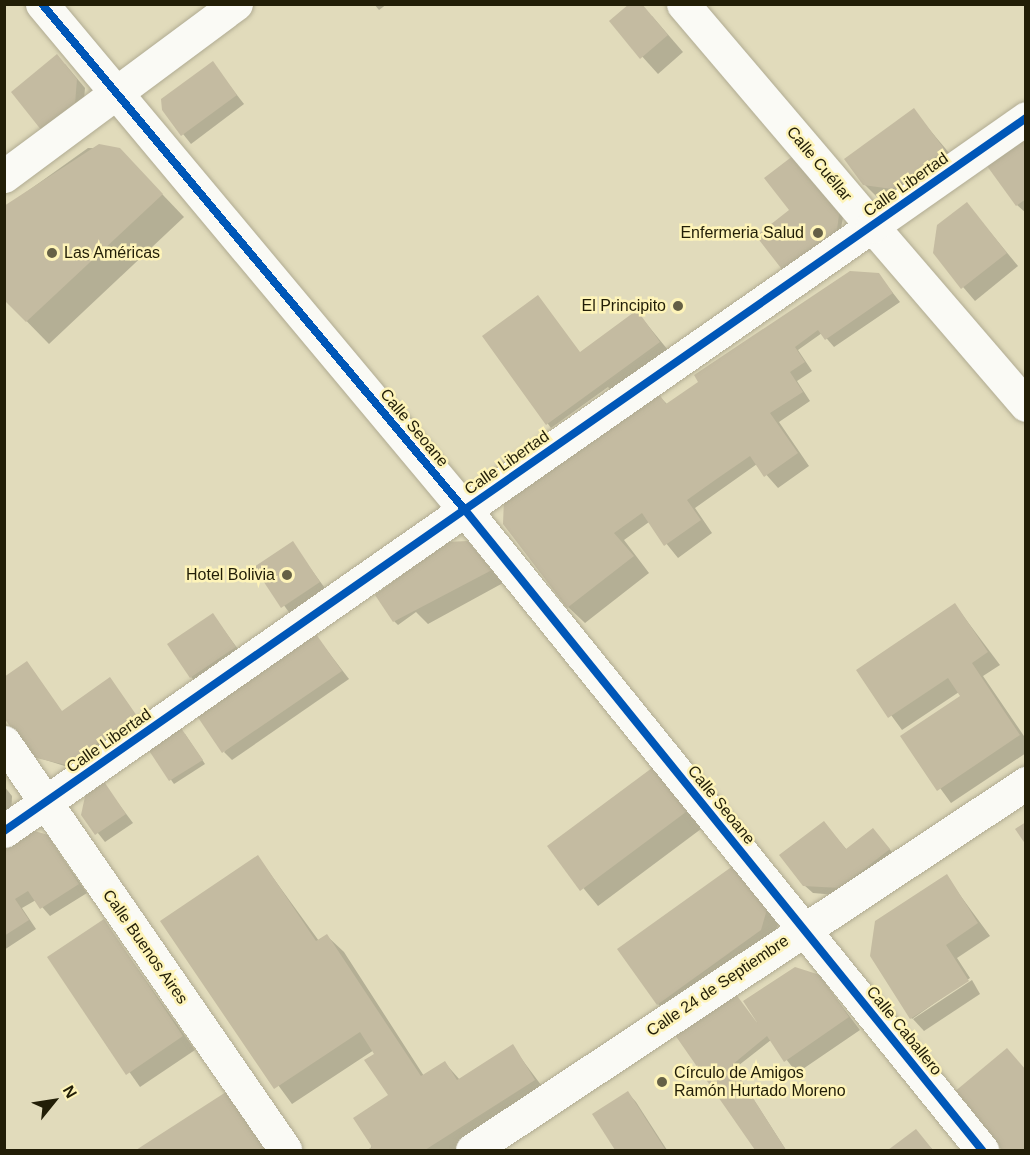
<!DOCTYPE html>
<meta charset="utf-8">
<style>
body{margin:0}
#map{position:relative;width:1030px;height:1155px;overflow:hidden;background:#e1dbbb;font-family:Arial,sans-serif}
div>[style]{position:absolute}
[style*='--x']{left:calc(var(--x)*1px);top:calc(var(--y)*1px);width:calc(var(--w)*1px);rotate:calc(var(--a)*1deg)}
.shadow>*{inset:0;background:#0003}
.building>*{inset:0;background:#c4bba1}
.roads{filter:drop-shadow(0 0 2px #b0ab92) drop-shadow(0 0 2px #b0ab92)}
.street>*{height:33px;margin:-16.5px;padding:0 16.5px;transform-origin:16.5px;border-radius:16.5px;background:#fafaf5}
.secondary>*{height:33px;margin:-16.5px;padding:0 16.5px;transform-origin:16.5px;border-radius:16.5px;background:#fafaf5}
.cycleway>*{height:8px;margin:-4px;padding:0 4px;transform-origin:4px;border-radius:4px;background:#0057b8}
.dots>*{width:16px;height:16px;translate:-50% -50%;box-sizing:border-box;border:3px solid #fef4b9;border-radius:50%}
span{translate:-50% -50%;white-space:nowrap;text-align:center;line-height:1.15;-webkit-text-stroke:5px #fef4b9;paint-order:stroke}
.street-label{font-size:16px;color:#221e07}
.poi-label{font-size:16px;color:#221e07}
.right{translate:-100% -50%;text-align:right}
.left{translate:0 -50%;text-align:left}
.frame{position:absolute;inset:0;border:6px solid #221e07;pointer-events:none}
.north{position:absolute;left:24px;top:1071px;width:60px;height:60px;-webkit-text-stroke:4px #fef4b9;paint-order:stroke;rotate:60deg;font-size:16px;font-weight:700;line-height:24px;text-align:center;color:#221e07}
.north::after{content:'';display:block;margin:auto;width:21px;height:27px;background:#221e07;clip-path:polygon(50% 0,100% 100%,50% 72%,0 100%)}
</style>
<div id="map">
<div class="shadow">
<div style="clip-path:polygon(374px 4px,387px 4px,379px 10px)"></div>
<div style="clip-path:polygon(652px 16px,683px 52px,658px 74px,611px 22px)"></div>
<div style="clip-path:polygon(212px 63px,244px 104px,191px 144px,163px 109px)"></div>
<div style="clip-path:polygon(65px 64px,85px 88px,83px 112px,51px 138px)"></div>
<div style="clip-path:polygon(913px 110px,966px 173px,887px 207px,864px 184px)"></div>
<div style="clip-path:polygon(1026px 140px,1026px 213px,1017px 205px)"></div>
<div style="clip-path:polygon(88px 148px,119px 149px,184px 217px,49px 344px,4px 298px,4px 208px)"></div>
<div style="clip-path:polygon(967px 204px,1018px 266px,975px 301px,934px 253px)"></div>
<div style="clip-path:polygon(791px 211px,844px 212px,840px 234px,789px 274px)"></div>
<div style="clip-path:polygon(878px 274px,900px 302px,834px 347px,822px 333px,798px 350px,812px 371px,797px 381px,810px 401px,779px 422px,809px 466px,778px 488px,757px 464px,695px 508px,712px 533px,678px 558px,649px 522px,624px 540px,649px 573px,585px 623px,568px 607px,659px 396px,668px 405px)"></div>
<div style="clip-path:polygon(637px 312px,672px 355px,616px 395px,608px 387px,551px 428px,484px 337px,580px 353px)"></div>
<div style="clip-path:polygon(468px 542px,503px 583px,428px 624px,416px 612px,398px 625px,394px 621px)"></div>
<div style="clip-path:polygon(292px 543px,327px 591px,291px 615px,256px 567px)"></div>
<div style="clip-path:polygon(955px 605px,1000px 665px,983px 676px,1026px 739px,1026px 753px,951px 803px,902px 736px,962px 696px,959px 692px,902px 730px,858px 670px)"></div>
<div style="clip-path:polygon(213px 615px,243px 656px,199px 685px,191px 677px)"></div>
<div style="clip-path:polygon(316px 636px,349px 679px,232px 760px,224px 752px)"></div>
<div style="clip-path:polygon(113px 683px,139px 720px,71px 768px,33px 756px,63px 712px)"></div>
<div style="clip-path:polygon(185px 734px,205px 764px,174px 784px,150px 750px)"></div>
<div style="clip-path:polygon(656px 767px,705px 826px,598px 906px,549px 846px)"></div>
<div style="clip-path:polygon(100px 779px,133px 823px,105px 842px,83px 814px)"></div>
<div style="clip-path:polygon(4px 786px,12px 796px,11px 819px,4px 824px)"></div>
<div style="clip-path:polygon(824px 823px,847px 850px,873px 830px,897px 858px,848px 896px,813px 893px,804px 885px)"></div>
<div style="clip-path:polygon(47px 836px,87px 893px,50px 916px,36px 900px,22px 908px,36px 929px,4px 950px,4px 847px)"></div>
<div style="clip-path:polygon(258px 857px,319px 941px,327px 936px,344px 952px,424px 1076px,445px 1063px,460px 1080px,512px 1046px,547px 1093px,466px 1150px,370px 1150px,390px 1096px,374px 1050px,292px 1104px,220px 1006px)"></div>
<div style="clip-path:polygon(737px 865px,779px 920px,773px 943px,671px 1016px,658px 1004px)"></div>
<div style="clip-path:polygon(946px 876px,990px 936px,957px 958px,970px 978px,912px 1019px,872px 956px)"></div>
<div style="clip-path:polygon(104px 921px,195px 1050px,140px 1087px,49px 958px)"></div>
<div style="clip-path:polygon(819px 976px,860px 1030px,797px 1073px,771px 1040px,734px 1069px,786px 1150px,757px 1150px,677px 1035px,756px 1023px)"></div>
<div style="clip-path:polygon(972px 980px,980px 994px,924px 1031px,913px 1019px)"></div>
<div style="clip-path:polygon(628px 1093px,636px 1102px,667px 1150px,617px 1150px,594px 1114px)"></div>
<div style="clip-path:polygon(226px 1094px,270px 1150px,138px 1150px)"></div>
<div style="clip-path:polygon(915px 1131px,933px 1150px,891px 1150px)"></div>
</div>
<div class="building">
<div style="clip-path:polygon(629px 4px,642px 4px,668px 35px,640px 59px,609px 21px)"></div>
<div style="clip-path:polygon(57px 54px,77px 79px,75px 104px,42px 131px,11px 92px)"></div>
<div style="clip-path:polygon(213px 61px,237px 95px,181px 136px,162px 110px,161px 99px)"></div>
<div style="clip-path:polygon(914px 108px,945px 150px,892px 189px,863px 185px,844px 159px)"></div>
<div style="clip-path:polygon(1026px 139px,1026px 199px,1016px 206px,987px 166px)"></div>
<div style="clip-path:polygon(99px 144px,120px 148px,163px 194px,26px 322px,4px 300px,4px 206px)"></div>
<div style="clip-path:polygon(798px 152px,840px 207px,837px 230px,784px 272px,756px 236px,789px 210px,764px 178px)"></div>
<div style="clip-path:polygon(967px 202px,1007px 253px,961px 289px,933px 253px,937px 225px)"></div>
<div style="clip-path:polygon(850px 271px,879px 273px,893px 293px,825px 340px,818px 330px,795px 347px,805px 362px,790px 372px,803px 392px,770px 413px,798px 453px,764px 477px,750px 456px,718px 478px,687px 500px,701px 520px,664px 546px,642px 513px,614px 533px,634px 556px,567px 608px,503px 524px,504px 499px,659px 394px,666px 404px,698px 382px,694px 375px)"></div>
<div style="clip-path:polygon(538px 295px,580px 352px,637px 310px,660px 342px,546px 425px,482px 336px)"></div>
<div style="clip-path:polygon(293px 541px,320px 582px,281px 608px,254px 567px)"></div>
<div style="clip-path:polygon(468px 541px,492px 570px,393px 622px,375px 595px,446px 542px)"></div>
<div style="clip-path:polygon(955px 603px,988px 652px,972px 663px,1020px 735px,937px 791px,900px 736px,960px 696px,948px 678px,888px 718px,856px 670px)"></div>
<div style="clip-path:polygon(213px 613px,236px 647px,190px 678px,167px 644px)"></div>
<div style="clip-path:polygon(316px 634px,342px 671px,222px 753px,197px 716px)"></div>
<div style="clip-path:polygon(27px 661px,62px 711px,110px 677px,137px 716px,66px 765px,32px 757px,4px 718px,4px 677px)"></div>
<div style="clip-path:polygon(181px 728px,203px 760px,169px 781px,148px 749px)"></div>
<div style="clip-path:polygon(656px 765px,690px 809px,580px 891px,547px 846px)"></div>
<div style="clip-path:polygon(101px 777px,126px 814px,95px 835px,81px 815px,87px 787px)"></div>
<div style="clip-path:polygon(824px 821px,846px 849px,873px 828px,890px 849px,840px 888px,803px 886px,779px 855px)"></div>
<div style="clip-path:polygon(1026px 822px,1026px 845px,1015px 829px)"></div>
<div style="clip-path:polygon(28px 829px,48px 835px,79px 884px,40px 909px,28px 891px,15px 899px,29px 920px,4px 936px,4px 845px)"></div>
<div style="clip-path:polygon(258px 855px,316px 941px,327px 934px,421px 1076px,445px 1061px,457px 1080px,513px 1044px,535px 1080px,425px 1150px,367px 1150px,372px 1147px,353px 1118px,388px 1095px,364px 1060px,374px 1054px,360px 1032px,274px 1089px,160px 921px)"></div>
<div style="clip-path:polygon(737px 863px,768px 906px,761px 930px,657px 1005px,617px 949px)"></div>
<div style="clip-path:polygon(947px 874px,978px 923px,946px 945px,969px 981px,910px 1019px,870px 956px,875px 921px)"></div>
<div style="clip-path:polygon(104px 919px,183px 1036px,126px 1075px,47px 957px)"></div>
<div style="clip-path:polygon(795px 967px,820px 975px,849px 1017px,784px 1062px,767px 1036px,732px 1065px,786px 1150px,755px 1150px,675px 1035px,735px 993px,758px 1024px,743px 1001px)"></div>
<div style="clip-path:polygon(1007px 1048px,1026px 1070px,1026px 1150px,1002px 1150px,953px 1093px)"></div>
<div style="clip-path:polygon(628px 1091px,665px 1149px,663px 1150px,615px 1150px,592px 1114px)"></div>
<div style="clip-path:polygon(226px 1092px,267px 1150px,136px 1150px)"></div>
<div style="clip-path:polygon(916px 1129px,933px 1150px,888px 1150px)"></div>
</div>
<div class="roads">
<div class="street">
<div style="--x:42;--y:4;--w:660;--a:50.11"></div>
<div style="--x:465;--y:510;--w:823;--a:51.07"></div>
<div style="--x:4;--y:831;--w:1058;--a:-34.88"></div>
<div style="--x:872;--y:226;--w:236;--a:49.3"></div>
<div style="--x:472;--y:1150;--w:665;--a:-33.52"></div>
</div>
<div class="secondary">
<div style="--x:683;--y:4;--w:292;--a:49.6"></div>
<div style="--x:872;--y:226;--w:188;--a:-35"></div>
<div style="--x:4;--y:176;--w:289;--a:-36.6"></div>
<div style="--x:4;--y:742;--w:495;--a:55.4"></div>
</div>
</div>
<div class="cycleway">
<div style="--x:42;--y:4;--w:660;--a:50.11"></div>
<div style="--x:465;--y:510;--w:823;--a:51.07"></div>
<div style="--x:4;--y:831;--w:1246;--a:-34.9"></div>
</div>
<div class="dots">
<div style="left:818px;top:233px;background:#656046"></div>
<div style="left:52px;top:253px;background:#656046"></div>
<div style="left:678px;top:306px;background:#656046"></div>
<div style="left:287px;top:575px;background:#656046"></div>
<div style="left:662px;top:1082px;background:#656046"></div>
</div>
<div class="street-label">
<span style="left:819px;top:164px;rotate:50deg">Calle Cuéllar</span>
<span style="left:906px;top:185px;rotate:-35deg">Calle Libertad</span>
<span style="left:414px;top:428px;rotate:50deg">Calle Seoane</span>
<span style="left:507px;top:463px;rotate:-35deg">Calle Libertad</span>
<span style="left:109px;top:741px;rotate:-35deg">Calle Libertad</span>
<span style="left:721px;top:805px;rotate:51deg">Calle Seoane</span>
<span style="left:145px;top:947px;rotate:55deg">Calle Buenos Aires</span>
<span style="left:718px;top:986px;rotate:-34deg">Calle 24 de Septiembre</span>
<span style="left:904px;top:1031px;rotate:51deg">Calle Caballero</span>
</div>
<div class="poi-label">
<span class="right" style="left:804px;top:233px">Enfermeria Salud</span>
<span class="left" style="left:64px;top:253px">Las Américas</span>
<span class="right" style="left:666px;top:306px">El Principito</span>
<span class="right" style="left:275px;top:575px">Hotel Bolivia</span>
<span class="left" style="left:674px;top:1082px">Círculo de Amigos<br>Ramón Hurtado Moreno</span>
</div>
<div class="frame"></div>
<div class="north">N</div>
</div>
